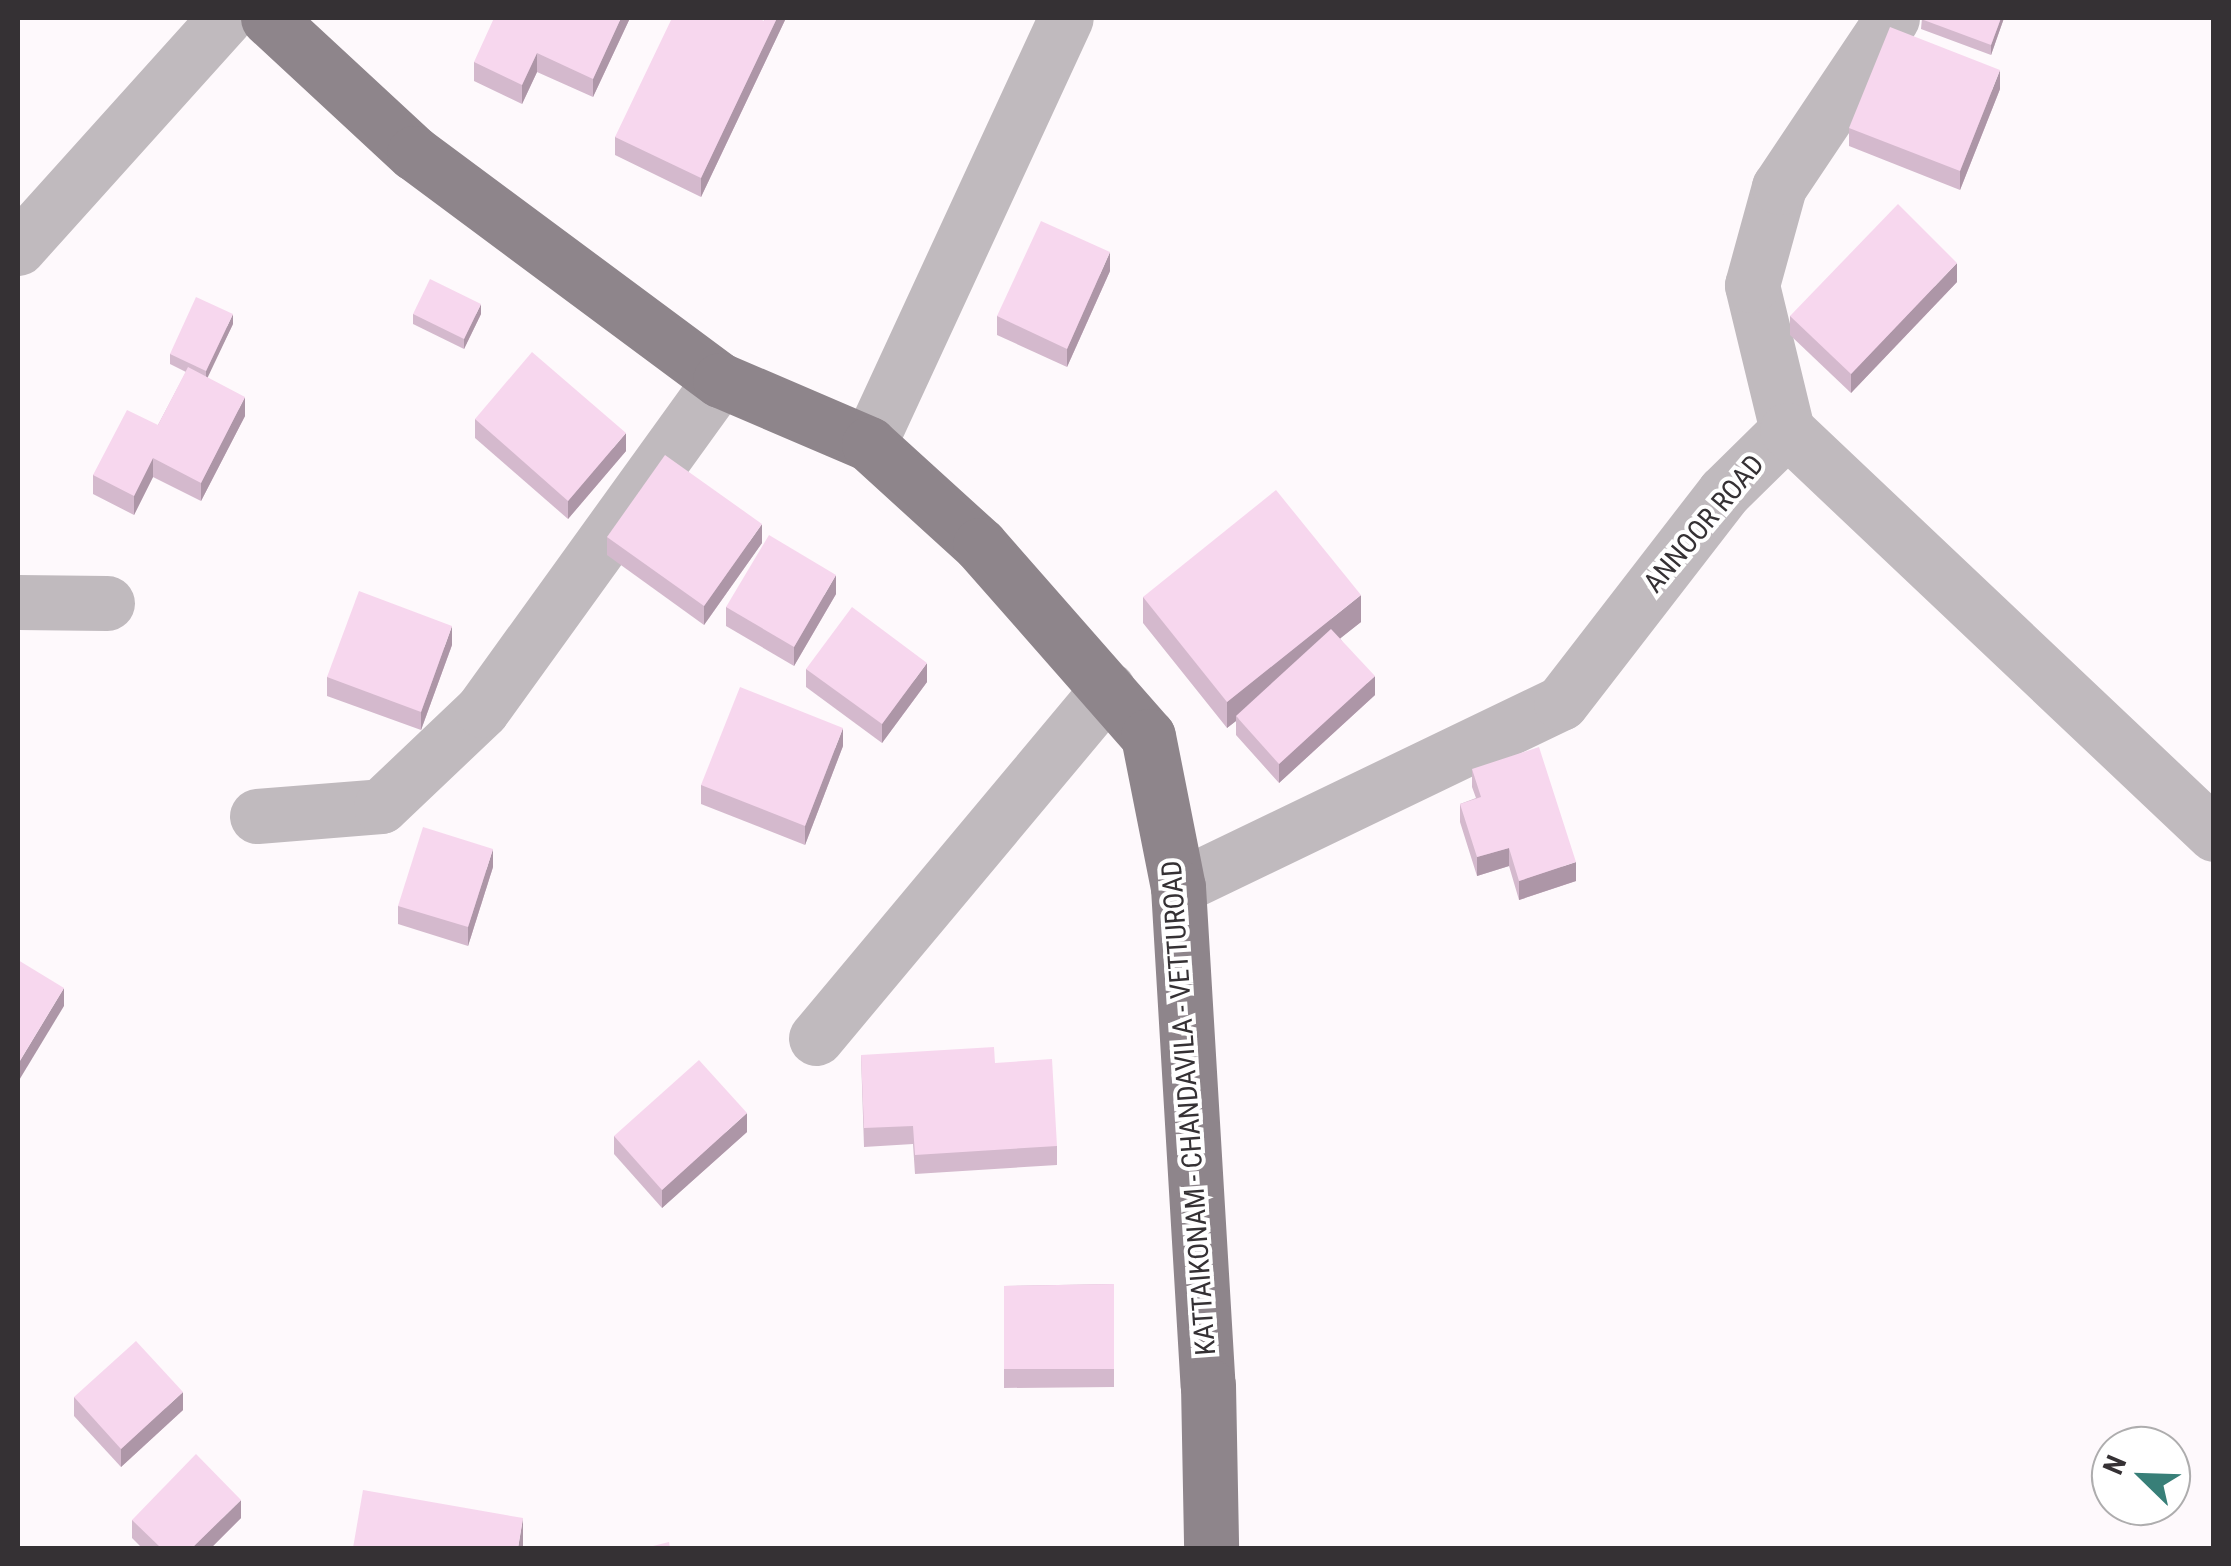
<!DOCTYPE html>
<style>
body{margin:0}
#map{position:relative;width:2231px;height:1566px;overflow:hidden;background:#fef9fc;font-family:"Roboto Condensed",sans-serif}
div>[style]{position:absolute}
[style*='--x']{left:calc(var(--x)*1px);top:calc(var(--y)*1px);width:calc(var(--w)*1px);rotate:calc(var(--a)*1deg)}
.minor>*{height:55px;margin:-27.5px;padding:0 27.5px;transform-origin:27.5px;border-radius:27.5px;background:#c0babe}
.major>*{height:55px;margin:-27.5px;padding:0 27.5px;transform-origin:27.5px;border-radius:27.5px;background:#8e858b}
.wall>*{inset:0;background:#d4b9cd}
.shaded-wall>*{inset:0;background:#ad96a7}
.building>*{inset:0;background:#f7d7ee}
span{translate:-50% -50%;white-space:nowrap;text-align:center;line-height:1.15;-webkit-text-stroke:8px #fff;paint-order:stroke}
.street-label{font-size:28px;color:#353134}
.frame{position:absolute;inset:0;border:20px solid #353134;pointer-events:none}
.north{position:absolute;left:2091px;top:1426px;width:100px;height:100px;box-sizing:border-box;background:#fff;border:2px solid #aeadae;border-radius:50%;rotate:293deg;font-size:28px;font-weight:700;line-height:40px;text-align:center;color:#353134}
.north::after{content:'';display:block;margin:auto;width:35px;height:45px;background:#387f78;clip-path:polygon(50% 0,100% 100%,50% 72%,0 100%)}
</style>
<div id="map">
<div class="minor">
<div style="--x:18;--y:248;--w:309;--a:-48"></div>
<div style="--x:1787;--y:430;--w:149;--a:-103.6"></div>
<div style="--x:1752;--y:285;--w:102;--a:-74.6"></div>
<div style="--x:1779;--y:187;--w:203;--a:-56.2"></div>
<div style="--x:869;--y:444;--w:469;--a:-65.2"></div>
<div style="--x:18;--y:602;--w:89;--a:0.6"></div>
<div style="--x:257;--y:816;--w:124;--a:-4.6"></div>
<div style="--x:381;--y:806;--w:139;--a:-43.5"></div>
<div style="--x:482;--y:710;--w:407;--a:-54.2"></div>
<div style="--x:1178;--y:887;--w:425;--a:-25.7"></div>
<div style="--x:1561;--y:703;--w:267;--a:-52.3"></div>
<div style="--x:1724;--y:492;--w:88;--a:-44.5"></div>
<div style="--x:1787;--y:430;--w:588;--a:43.41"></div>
<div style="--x:816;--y:1038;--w:455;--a:-50.1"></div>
</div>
<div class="major">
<div style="--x:268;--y:18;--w:199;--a:42.8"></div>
<div style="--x:414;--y:153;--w:381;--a:36.6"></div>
<div style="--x:720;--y:380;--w:162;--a:23.2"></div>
<div style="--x:869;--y:444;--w:150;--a:42.3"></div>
<div style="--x:980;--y:545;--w:254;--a:48.7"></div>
<div style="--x:1148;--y:736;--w:154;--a:78.8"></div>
<div style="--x:1178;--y:887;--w:499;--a:86.6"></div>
<div style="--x:1208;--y:1385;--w:163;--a:88.9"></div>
</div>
<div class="wall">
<div style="clip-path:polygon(630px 18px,593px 97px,537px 72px,522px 104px,474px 81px,474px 62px)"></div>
<div style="clip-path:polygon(765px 18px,786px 18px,701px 197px,615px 155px,615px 137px,764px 21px)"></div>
<div style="clip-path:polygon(1922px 18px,2004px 18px,1991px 55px,1921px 29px)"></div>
<div style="clip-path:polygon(2000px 89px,1960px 190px,1849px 146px,1849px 128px)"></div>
<div style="clip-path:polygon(1110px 271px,1067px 367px,997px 335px,997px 316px)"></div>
<div style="clip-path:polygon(1957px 282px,1851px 393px,1790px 335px,1790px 316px)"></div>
<div style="clip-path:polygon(413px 314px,481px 314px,464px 349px,413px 324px)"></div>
<div style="clip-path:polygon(233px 324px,207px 377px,245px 416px,201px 501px,153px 477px,134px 515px,93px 494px,93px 475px,158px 425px,186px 372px,170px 364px,170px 354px)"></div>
<div style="clip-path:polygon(475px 419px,626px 451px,568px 519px,475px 438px)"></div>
<div style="clip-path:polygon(607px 537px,762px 543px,704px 625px,607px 555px)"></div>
<div style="clip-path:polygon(836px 594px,794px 666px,726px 626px,726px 607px)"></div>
<div style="clip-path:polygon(1143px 597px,1361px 622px,1340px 638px,1375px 695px,1279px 783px,1236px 735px,1236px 721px,1227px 728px,1143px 623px)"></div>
<div style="clip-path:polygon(452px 645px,421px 730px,327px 696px,327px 677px)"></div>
<div style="clip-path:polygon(806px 669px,927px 682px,882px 743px,806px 687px)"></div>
<div style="clip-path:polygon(843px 746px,805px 845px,701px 804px,701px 785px)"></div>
<div style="clip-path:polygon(1472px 769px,1576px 881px,1519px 900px,1509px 866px,1477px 876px,1460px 822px,1460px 804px,1476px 798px,1472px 787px)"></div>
<div style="clip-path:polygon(493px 867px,468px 946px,398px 924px,398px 906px)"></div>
<div style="clip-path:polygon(861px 1055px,995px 1063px,1057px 1146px,1057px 1165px,915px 1174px,913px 1144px,864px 1147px)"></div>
<div style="clip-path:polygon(747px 1132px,662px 1208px,614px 1154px,614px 1136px)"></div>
<div style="clip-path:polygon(1114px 1284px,1114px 1387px,1004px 1388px,1004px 1286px)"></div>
<div style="clip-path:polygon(74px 1397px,183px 1410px,121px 1467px,74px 1416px)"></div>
<div style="clip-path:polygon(241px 1518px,211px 1548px,142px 1548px,132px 1538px,132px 1520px)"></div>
</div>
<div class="shaded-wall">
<div style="clip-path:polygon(621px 18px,630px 18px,593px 97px,593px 79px)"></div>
<div style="clip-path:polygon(777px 18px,786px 18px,701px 197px,701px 178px)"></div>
<div style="clip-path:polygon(2001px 18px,2004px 18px,1991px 55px,1991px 45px)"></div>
<div style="clip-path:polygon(537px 53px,537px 72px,522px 104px,522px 85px)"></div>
<div style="clip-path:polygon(2000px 70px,2000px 89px,1960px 190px,1960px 171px)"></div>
<div style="clip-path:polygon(20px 125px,20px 151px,18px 156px,18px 130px)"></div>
<div style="clip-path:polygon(1110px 252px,1110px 271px,1067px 367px,1067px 349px)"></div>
<div style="clip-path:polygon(1957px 263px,1957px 282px,1851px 393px,1851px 374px)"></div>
<div style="clip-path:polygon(481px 304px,481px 314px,464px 349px,464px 339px)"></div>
<div style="clip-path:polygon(233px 314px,233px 324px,206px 381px,206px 371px)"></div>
<div style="clip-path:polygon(245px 397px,245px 416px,201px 501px,201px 483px)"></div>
<div style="clip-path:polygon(626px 433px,626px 451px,568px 519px,568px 501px)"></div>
<div style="clip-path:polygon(153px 458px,153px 477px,134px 515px,134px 496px)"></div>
<div style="clip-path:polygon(762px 524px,762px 543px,704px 625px,704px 606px)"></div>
<div style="clip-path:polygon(836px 575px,836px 594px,794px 666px,794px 647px)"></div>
<div style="clip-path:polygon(1361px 595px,1361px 622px,1239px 719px,1236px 716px,1236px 721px,1227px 728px,1227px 702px)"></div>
<div style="clip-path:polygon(452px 626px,452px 645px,421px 730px,421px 712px)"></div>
<div style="clip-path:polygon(927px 663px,927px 682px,882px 743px,882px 724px)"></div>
<div style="clip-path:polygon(1375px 676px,1375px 695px,1279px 783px,1279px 764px)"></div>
<div style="clip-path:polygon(843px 728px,843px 746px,805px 845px,805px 826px)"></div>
<div style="clip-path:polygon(1509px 848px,1509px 866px,1477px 876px,1477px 857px)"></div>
<div style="clip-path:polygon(493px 849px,493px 867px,468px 946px,468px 927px)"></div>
<div style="clip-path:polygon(1576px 862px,1576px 881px,1519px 900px,1519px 881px)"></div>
<div style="clip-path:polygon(64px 988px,64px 1006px,18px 1082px,18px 1064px)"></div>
<div style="clip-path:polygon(747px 1113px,747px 1132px,662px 1208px,662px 1190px)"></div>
<div style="clip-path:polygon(183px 1392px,183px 1410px,121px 1467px,121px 1449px)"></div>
<div style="clip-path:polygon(241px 1500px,241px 1518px,211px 1548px,192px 1548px)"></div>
<div style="clip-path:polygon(523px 1518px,523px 1548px,518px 1548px)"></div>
</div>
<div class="building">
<div style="clip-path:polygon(494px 18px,621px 18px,593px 79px,537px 53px,522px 85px,474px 62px)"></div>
<div style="clip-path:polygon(672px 18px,758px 18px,764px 21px,765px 18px,777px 18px,701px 178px,615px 137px)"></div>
<div style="clip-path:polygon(1922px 18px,2001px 18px,1991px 45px,1921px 19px)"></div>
<div style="clip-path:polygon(1890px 27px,2000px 70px,1960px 171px,1849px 128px)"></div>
<div style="clip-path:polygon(1898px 204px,1957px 263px,1851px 374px,1790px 316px)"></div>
<div style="clip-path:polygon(1041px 221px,1110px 252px,1067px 349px,997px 316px)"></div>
<div style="clip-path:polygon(430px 279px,481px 304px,464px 339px,413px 314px)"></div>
<div style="clip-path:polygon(196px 297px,233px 314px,206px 371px,170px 354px)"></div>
<div style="clip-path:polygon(532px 352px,626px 433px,568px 501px,475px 419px)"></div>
<div style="clip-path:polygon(188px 367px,245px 397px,201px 483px,153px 458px,134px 496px,93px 475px,127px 410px,158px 425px)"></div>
<div style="clip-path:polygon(665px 455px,762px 524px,704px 606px,607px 537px)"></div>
<div style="clip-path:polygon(1276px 490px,1361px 595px,1227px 702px,1143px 597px)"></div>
<div style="clip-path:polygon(769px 535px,836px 575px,794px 647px,726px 607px)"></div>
<div style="clip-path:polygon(359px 591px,452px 626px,421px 712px,327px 677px)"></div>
<div style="clip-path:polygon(852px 607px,927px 663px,882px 724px,806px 669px)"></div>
<div style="clip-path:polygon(1331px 629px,1375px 676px,1279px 764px,1236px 716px)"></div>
<div style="clip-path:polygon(740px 687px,843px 728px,805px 826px,701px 785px)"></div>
<div style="clip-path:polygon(1539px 747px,1576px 862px,1519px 881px,1509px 848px,1477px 857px,1460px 804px,1481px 797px,1472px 769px)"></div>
<div style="clip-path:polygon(423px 827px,493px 849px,468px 927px,398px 906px)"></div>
<div style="clip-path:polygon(18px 960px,64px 988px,18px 1064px)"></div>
<div style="clip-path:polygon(994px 1047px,995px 1063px,1052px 1059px,1057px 1146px,915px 1155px,913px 1126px,864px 1128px,861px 1055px)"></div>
<div style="clip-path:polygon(699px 1060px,747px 1113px,662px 1190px,614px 1136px)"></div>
<div style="clip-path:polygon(1114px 1284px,1114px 1369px,1004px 1369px,1004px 1286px)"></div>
<div style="clip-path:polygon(136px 1341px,183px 1392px,121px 1449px,74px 1397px)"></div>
<div style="clip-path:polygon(196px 1454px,241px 1500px,192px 1548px,161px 1548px,132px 1520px)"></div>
<div style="clip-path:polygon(363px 1490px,523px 1518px,518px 1548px,353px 1548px)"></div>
<div style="clip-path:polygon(669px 1542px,670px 1548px,645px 1548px)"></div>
</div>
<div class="street-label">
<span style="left:1704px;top:524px;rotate:-50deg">ANNOOR ROAD</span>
<span style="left:1189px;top:1108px;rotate:-94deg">KATTAIKONAM - CHANDAVILA - VETTUROAD</span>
</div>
<div class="frame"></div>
<div class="north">N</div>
</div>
